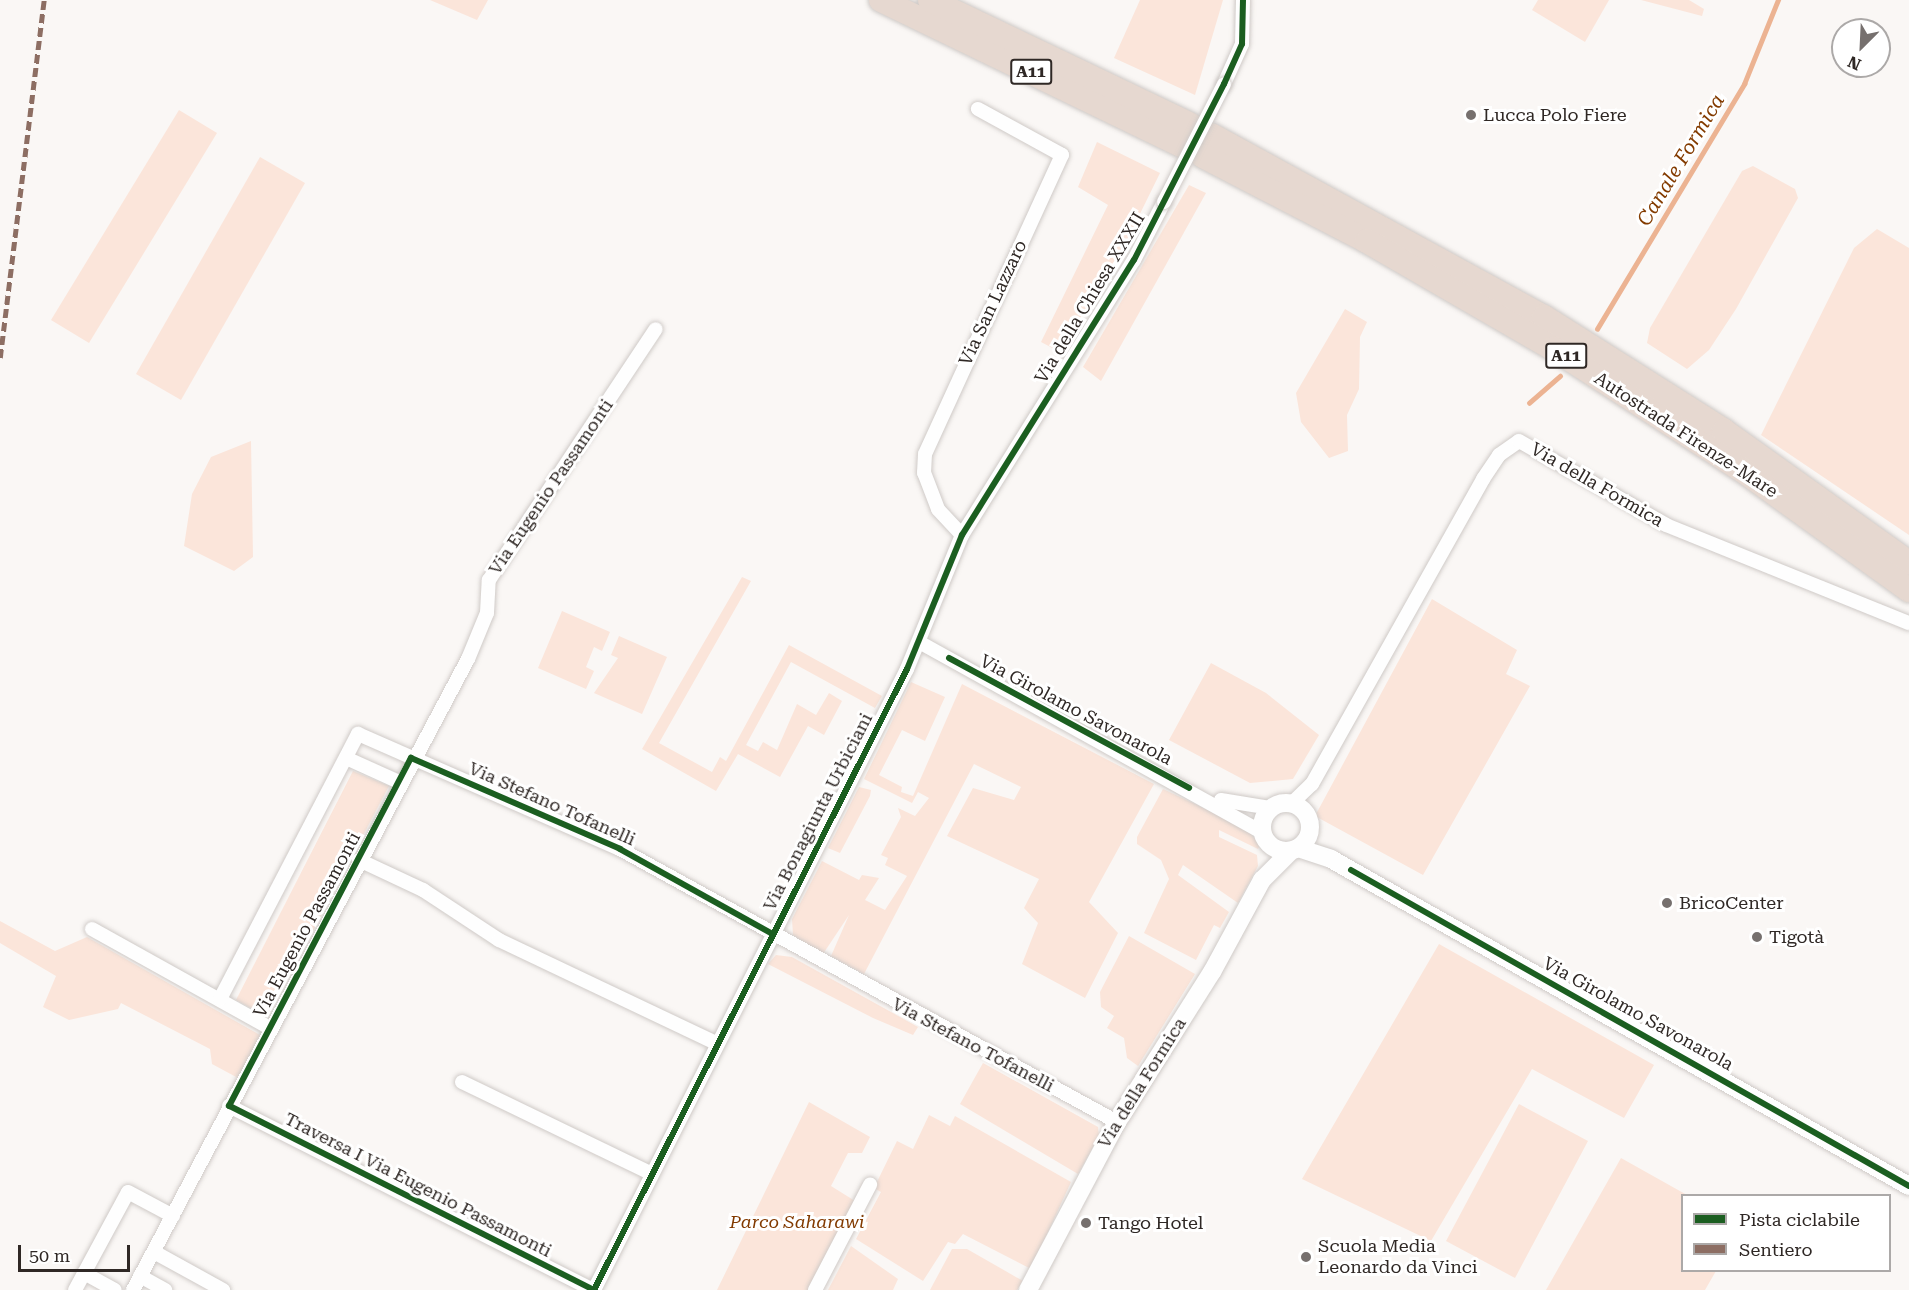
<!DOCTYPE html>
<meta charset="utf-8">
<style>
body{margin:0}
#map{position:relative;width:1909px;height:1290px;overflow:hidden;background:#faf7f5;font-family:"Roboto Serif",serif}
div>[style]{position:absolute}
[style*='--x']{left:calc(var(--x)*1px);top:calc(var(--y)*1px);width:calc(var(--w)*1px);rotate:calc(var(--a)*1deg)}
.green>*{inset:0;background:#fbe5da}
.stream>*{height:4.5px;margin:-2.25px;padding:0 2.25px;transform-origin:2.25px;border-radius:2.25px;background:#ecb392}
.roads{filter:drop-shadow(0 0 2px #cfcac7) drop-shadow(0 0 2px #cfcac7)}
.street>*{height:14px;margin:-7px;padding:0 7px;transform-origin:7px;border-radius:7px;background:#fefefe}
.secondary>*{height:18px;margin:-9px;padding:0 9px;transform-origin:9px;border-radius:9px;background:#fefefe}
.secondary>.ring{margin:-9px;padding:0;box-sizing:content-box;background:none;border:18px solid #fefefe;border-radius:50%}
.highway>*{height:24px;margin:-12px;padding:0 12px;transform-origin:12px;border-radius:12px;background:#e6d8d0}
.bridges{filter:drop-shadow(0 0 2px #cfcac7) drop-shadow(0 0 2px #cfcac7)}
.street-bridge>*{height:14px;margin:-7px;padding:0 7px;transform-origin:7px;border-radius:7px;background:#fefefe}
.quiet>*{height:4.5px;margin-top:-2.25px;transform-origin:0;background:repeating-linear-gradient(90deg,#8d6e63 0 9px,transparent 0 13.5px)}
.cycleway>*{height:6px;margin:-3px;padding:0 3px;transform-origin:3px;border-radius:3px;background:#1b5e20}
.dots>*{width:16px;height:16px;translate:-50% -50%;box-sizing:border-box;border:3px solid #fff;border-radius:50%}
span{translate:-50% -50%;white-space:nowrap;text-align:center;line-height:1.15;-webkit-text-stroke:6px #fff;paint-order:stroke}
.shield-label span{padding:2px 4px;background:#fff;border:2px solid;border-radius:4px;-webkit-text-stroke-width:0}
.shield-label{font-size:16px;color:#2f2825;font-weight:700}
.poi-label{font-size:18px;color:#2f2825}
.left{translate:0 -50%;text-align:left}
.street-label{font-size:18px;color:#2f2825}
.park-label{font-size:18px;color:#823a00;font-style:italic}
.water-label{font-size:20px;color:#833b00;font-style:italic}
.legend{position:absolute;left:1681px;top:1194px;width:210px;height:78px;box-sizing:border-box;background:#fff;border:2px solid #aca9a8;margin:0;padding:8px 10px;list-style:none;font-size:18px;color:#2f2825}
.legend li{display:flex;align-items:center;gap:12px;height:30px}
.legend b{width:30px;border:2px solid #aca9a8}
.north{position:absolute;left:1831px;top:18px;width:60px;height:60px;box-sizing:border-box;background:#fff;border:2px solid #aca9a8;border-radius:50%;rotate:204deg;font-size:16px;font-weight:700;line-height:24px;text-align:center;color:#2f2825}
.north::after{content:'';display:block;margin:auto;width:21px;height:27px;background:#76706e;clip-path:polygon(50% 0,100% 100%,50% 72%,0 100%)}
.scale{position:absolute;left:18px;top:1245px;width:112px;height:27px;box-sizing:border-box;border:3px solid #2f2825;border-top:0;padding-left:8px;font-size:18px;line-height:21px;white-space:nowrap;color:#2f2825;-webkit-text-stroke:4px #fff;paint-order:stroke}
</style>
<div id="map">
<div class="green">
<div style="clip-path:polygon(430px 0,488px 0,477px 20px)"></div>
<div style="clip-path:polygon(1140px 0,1223px 0,1195px 95px,1114px 58px)"></div>
<div style="clip-path:polygon(1538px 0,1609px 0,1585px 42px,1532px 10px)"></div>
<div style="clip-path:polygon(1641px 0,1689px 0,1704px 9px,1702px 16px)"></div>
<div style="clip-path:polygon(179px 110px,217px 133px,89px 343px,51px 320px)"></div>
<div style="clip-path:polygon(1097px 142px,1160px 173px,1109px 277px,1060px 352px,1041px 342px,1108px 205px,1078px 187px)"></div>
<div style="clip-path:polygon(260px 157px,305px 183px,181px 400px,136px 374px)"></div>
<div style="clip-path:polygon(1753px 166px,1795px 189px,1798px 198px,1736px 309px,1709px 350px,1687px 369px,1647px 343px,1650px 328px,1742px 171px)"></div>
<div style="clip-path:polygon(1189px 185px,1206px 193px,1101px 381px,1083px 367px)"></div>
<div style="clip-path:polygon(1877px 229px,1909px 248px,1909px 535px,1761px 435px,1854px 248px)"></div>
<div style="clip-path:polygon(1345px 309px,1367px 322px,1360px 337px,1359px 389px,1347px 415px,1348px 451px,1329px 458px,1301px 422px,1296px 393px)"></div>
<div style="clip-path:polygon(251px 441px,253px 557px,234px 571px,184px 546px,192px 494px,211px 457px)"></div>
<div style="clip-path:polygon(742px 577px,751px 581px,659px 743px,712px 772px,720px 757px,726px 761px,789px 645px,882px 696px,875px 708px,791px 662px,746px 745px,758px 751px,763px 742px,777px 750px,797px 704px,816px 715px,829px 693px,842px 701px,824px 735px,808px 726px,780px 777px,738px 754px,716px 791px,642px 749px)"></div>
<div style="clip-path:polygon(1432px 599px,1517px 650px,1506px 674px,1530px 686px,1423px 875px,1315px 816px)"></div>
<div style="clip-path:polygon(562px 611px,610px 632px,602px 651px,594px 647px,586px 667px,594px 671px,586px 689px,538px 668px)"></div>
<div style="clip-path:polygon(619px 636px,667px 657px,642px 714px,594px 693px,618px 658px,611px 655px)"></div>
<div style="clip-path:polygon(1211px 663px,1266px 693px,1319px 735px,1293px 779px,1250px 783px,1169px 740px)"></div>
<div style="clip-path:polygon(911px 682px,945px 697px,925px 741px,902px 730px,879px 775px,902px 787px,901px 792px,913px 796px,962px 684px,1154px 784px,1089px 902px,1118px 933px,1085px 998px,1022px 964px,1038px 923px,1024px 908px,1039px 879px,947px 836px,973px 788px,1014px 800px,1021px 787px,974px 764px,864px 974px,831px 956px,849px 915px,823px 954px,793px 935px,792px 919px,822px 861px,859px 880px,862px 875px,879px 878px,865px 900px,885px 910px,907px 876px,885px 865px,888px 858px,881px 855px,901px 817px,898px 808px,915px 816px,929px 798px,918px 792px,912px 803px,864px 779px)"></div>
<div style="clip-path:polygon(353px 771px,389px 786px,268px 1017px,236px 1000px)"></div>
<div style="clip-path:polygon(859px 787px,871px 790px,870px 796px,840px 853px,828px 848px)"></div>
<div style="clip-path:polygon(1163px 789px,1246px 828px,1260px 845px,1258px 849px,1219px 830px,1219px 837px,1257px 855px,1258px 866px,1238px 903px,1183px 865px,1178px 875px,1229px 912px,1220px 928px,1214px 925px,1196px 960px,1144px 933px,1169px 879px,1161px 860px,1137px 844px,1137px 837px)"></div>
<div style="clip-path:polygon(0 921px,55px 951px,87px 937px,260px 1035px,238px 1078px,212px 1064px,210px 1049px,121px 1003px,118px 1009px,69px 1020px,43px 1007px,56px 976px,0 943px)"></div>
<div style="clip-path:polygon(1129px 936px,1195px 974px,1138px 1066px,1127px 1058px,1124px 1038px,1107px 1028px,1114px 1016px,1101px 1007px,1100px 992px)"></div>
<div style="clip-path:polygon(1439px 944px,1654px 1065px,1624px 1118px,1532px 1069px,1431px 1241px,1302px 1179px)"></div>
<div style="clip-path:polygon(776px 955px,792px 957px,918px 1027px,913px 1035px,873px 1018px,768px 964px)"></div>
<div style="clip-path:polygon(983px 1063px,1098px 1127px,1099px 1136px,1078px 1174px,960px 1104px)"></div>
<div style="clip-path:polygon(809px 1102px,870px 1137px,862px 1153px,848px 1153px,831px 1186px,855px 1201px,808px 1290px,717px 1290px)"></div>
<div style="clip-path:polygon(1519px 1104px,1588px 1141px,1515px 1278px,1446px 1241px)"></div>
<div style="clip-path:polygon(929px 1115px,950px 1126px,955px 1116px,1071px 1182px,1031px 1269px,963px 1234px,955px 1244px,948px 1242px,923px 1281px,856px 1239px,881px 1192px,874px 1188px,897px 1141px,913px 1149px)"></div>
<div style="clip-path:polygon(1621px 1158px,1687px 1195px,1682px 1196px,1682px 1270px,1716px 1271px,1705px 1290px,1546px 1290px)"></div>
<div style="clip-path:polygon(851px 1246px,898px 1279px,893px 1290px,828px 1290px)"></div>
<div style="clip-path:polygon(952px 1249px,967px 1249px,1023px 1281px,1017px 1290px,930px 1290px)"></div>
</div>
<div class="stream">
<div style="--x:1597;--y:329;--w:286;--a:-59"></div>
<div style="--x:1744;--y:84;--w:91;--a:-68"></div>
<div style="--x:1529;--y:403;--w:41;--a:-41.1"></div>
</div>
<div class="roads">
<div class="street">
<div style="--x:1224;--y:84;--w:44;--a:-65.8"></div>
<div style="--x:1242;--y:44;--w:44;--a:-88.7"></div>
<div style="--x:962;--y:535;--w:35;--a:-133"></div>
<div style="--x:938;--y:509;--w:39;--a:-111"></div>
<div style="--x:924;--y:473;--w:19;--a:-87"></div>
<div style="--x:925;--y:454;--w:329;--a:-65.4"></div>
<div style="--x:1062;--y:155;--w:96;--a:-151.3"></div>
<div style="--x:919;--y:642;--w:392;--a:29"></div>
<div style="--x:346;--y:758;--w:58;--a:24.4"></div>
<div style="--x:1221;--y:800;--w:51;--a:9.1"></div>
<div style="--x:1291;--y:804;--w:29;--a:-44"></div>
<div style="--x:1312;--y:784;--w:350;--a:-60.7"></div>
<div style="--x:1483;--y:479;--w:29;--a:-56"></div>
<div style="--x:1499;--y:455;--w:24;--a:-35"></div>
<div style="--x:1519;--y:441;--w:169;--a:29.7"></div>
<div style="--x:1666;--y:525;--w:262;--a:22"></div>
<div style="--x:359;--y:860;--w:71;--a:25.1"></div>
<div style="--x:423;--y:890;--w:91;--a:33.3"></div>
<div style="--x:499;--y:940;--w:238;--a:25.4"></div>
<div style="--x:92;--y:929;--w:204;--a:29.1"></div>
<div style="--x:220;--y:999;--w:299;--a:-62.5"></div>
<div style="--x:358;--y:734;--w:286;--a:23.7"></div>
<div style="--x:620;--y:849;--w:567;--a:28.78"></div>
<div style="--x:462;--y:1082;--w:209;--a:25.8"></div>
<div style="--x:229;--y:1106;--w:409;--a:26.8"></div>
<div style="--x:154;--y:1252;--w:79;--a:28.8"></div>
<div style="--x:84;--y:1273;--w:35;--a:29"></div>
<div style="--x:140;--y:1276;--w:29;--a:29"></div>
<div style="--x:75;--y:1290;--w:111;--a:-61.6"></div>
<div style="--x:128;--y:1192;--w:51;--a:28.1"></div>
<div style="--x:133;--y:1290;--w:714;--a:-62.04"></div>
<div style="--x:468;--y:659;--w:50;--a:-67.6"></div>
<div style="--x:487;--y:613;--w:33;--a:-87"></div>
<div style="--x:489;--y:580;--w:301;--a:-56.4"></div>
<div style="--x:594;--y:1290;--w:695;--a:-63.25"></div>
<div style="--x:907;--y:669;--w:145;--a:-67.7"></div>
<div style="--x:962;--y:535;--w:324;--a:-58"></div>
<div style="--x:1134;--y:260;--w:65;--a:-62.7"></div>
<div style="--x:815;--y:1290;--w:119;--a:-62.4"></div>
</div>
<div class="secondary">
<div class="ring" style="left:1262px;top:803px;width:30px;height:30px"></div>
<div style="--x:1298;--y:848;--w:35;--a:18"></div>
<div style="--x:1331;--y:859;--w:664;--a:29.5"></div>
<div style="--x:1028;--y:1290;--w:190;--a:-62.1"></div>
<div style="--x:1117;--y:1122;--w:178;--a:-57.7"></div>
<div style="--x:1212;--y:972;--w:105;--a:-61.5"></div>
<div style="--x:1262;--y:880;--w:41;--a:-45"></div>
</div>
<div class="highway">
<div style="--x:881;--y:0;--w:333;--a:25.8"></div>
<div style="--x:930;--y:0;--w:289;--a:25.6"></div>
<div style="--x:1211;--y:135;--w:379;--a:28.7"></div>
<div style="--x:1544;--y:317;--w:213;--a:32.3"></div>
<div style="--x:1724;--y:431;--w:227;--a:35.5"></div>
<div style="--x:1203;--y:156;--w:185;--a:27.4"></div>
<div style="--x:1367;--y:241;--w:216;--a:30"></div>
<div style="--x:1554;--y:349;--w:224;--a:32.8"></div>
<div style="--x:1742;--y:470;--w:206;--a:35.7"></div>
</div>
</div>
<div class="bridges">
<div class="street-bridge">
<div style="--x:1164;--y:202;--w:132;--a:-63"></div>
</div>
</div>
<div class="quiet">
<div style="--x:0;--y:358;--w:361;--a:-83"></div>
</div>
<div class="cycleway">
<div style="--x:949;--y:658;--w:273;--a:28.4"></div>
<div style="--x:1351;--y:870;--w:641;--a:29.52"></div>
<div style="--x:594;--y:1290;--w:695;--a:-63.25"></div>
<div style="--x:907;--y:669;--w:145;--a:-67.7"></div>
<div style="--x:962;--y:535;--w:324;--a:-58"></div>
<div style="--x:1134;--y:260;--w:198;--a:-62.9"></div>
<div style="--x:1224;--y:84;--w:44;--a:-65.8"></div>
<div style="--x:1242;--y:44;--w:44;--a:-88.7"></div>
<div style="--x:594;--y:1290;--w:409;--a:-153.2"></div>
<div style="--x:229;--y:1106;--w:393;--a:-62.4"></div>
<div style="--x:411;--y:758;--w:228;--a:23.5"></div>
<div style="--x:620;--y:849;--w:175;--a:29.1"></div>
</div>
<div class="dots">
<div style="left:1471px;top:115px;background:#76706e"></div>
<div style="left:1667px;top:903px;background:#76706e"></div>
<div style="left:1757px;top:937px;background:#76706e"></div>
<div style="left:1086px;top:1223px;background:#76706e"></div>
<div style="left:1306px;top:1257px;background:#76706e"></div>
</div>
<div class="shield-label">
<span style="left:1031px;top:72px">A11</span>
<span style="left:1566px;top:356px">A11</span>
</div>
<div class="poi-label">
<span class="left" style="left:1483px;top:115px">Lucca Polo Fiere</span>
<span class="left" style="left:1679px;top:903px">BricoCenter</span>
<span class="left" style="left:1769px;top:937px">Tigotà</span>
<span class="left" style="left:1098px;top:1223px">Tango Hotel</span>
<span class="left" style="left:1318px;top:1257px">Scuola Media<br>Leonardo da Vinci</span>
</div>
<div class="street-label">
<span style="left:1090px;top:298px;rotate:-59deg">Via della Chiesa XXXII</span>
<span style="left:993px;top:303px;rotate:-65deg">Via San Lazzaro</span>
<span style="left:1686px;top:435px;rotate:33deg">Autostrada Firenze-Mare</span>
<span style="left:1597px;top:485px;rotate:30deg">Via della Formica</span>
<span style="left:551px;top:487px;rotate:-56deg">Via Eugenio Passamonti</span>
<span style="left:1076px;top:710px;rotate:28deg">Via Girolamo Savonarola</span>
<span style="left:552px;top:804px;rotate:24deg">Via Stefano Tofanelli</span>
<span style="left:818px;top:812px;rotate:-63deg">Via Bonagiunta Urbiciani</span>
<span style="left:307px;top:925px;rotate:-62deg">Via Eugenio Passamonti</span>
<span style="left:1638px;top:1014px;rotate:29deg">Via Girolamo Savonarola</span>
<span style="left:973px;top:1045px;rotate:28deg">Via Stefano Tofanelli</span>
<span style="left:1142px;top:1083px;rotate:-58deg">Via della Formica</span>
<span style="left:418px;top:1185px;rotate:27deg">Traversa I Via Eugenio Passamonti</span>
</div>
<div class="park-label">
<span style="left:797px;top:1222px">Parco Saharawi</span>
</div>
<div class="water-label">
<span style="left:1681px;top:160px;rotate:-59deg">Canale Formica</span>
</div>
<ul class="legend">
<li><b style="height:8px;background:#1b5e20"></b>Pista ciclabile</li>
<li><b style="height:8px;background:#8d6e63"></b>Sentiero</li>
</ul>
<div class="north">N</div>
<div class="scale">50 m</div>
</div>
